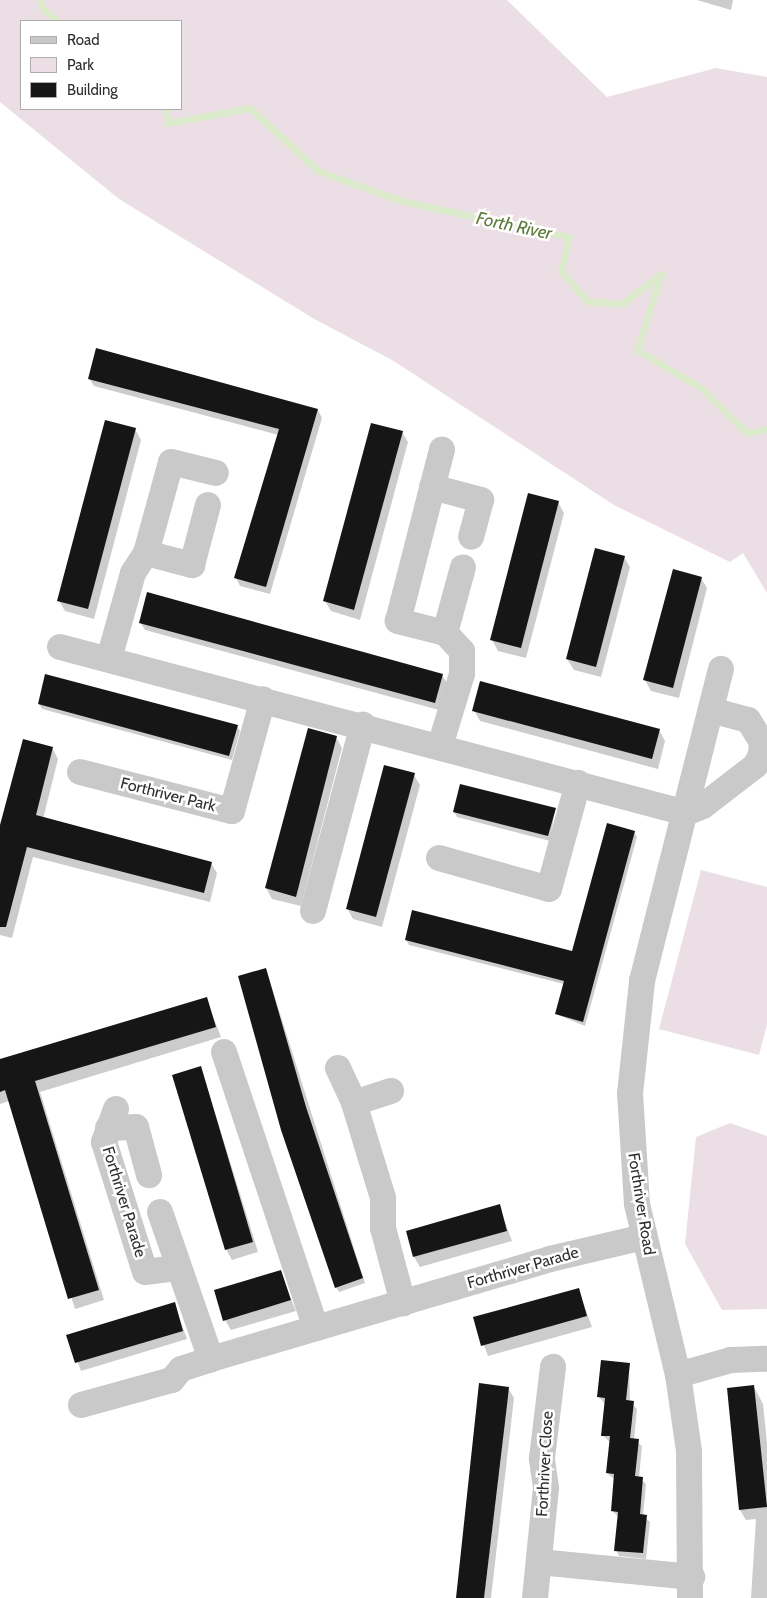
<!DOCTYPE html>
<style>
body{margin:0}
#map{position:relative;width:767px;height:1598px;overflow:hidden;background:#fff;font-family:Cabin,sans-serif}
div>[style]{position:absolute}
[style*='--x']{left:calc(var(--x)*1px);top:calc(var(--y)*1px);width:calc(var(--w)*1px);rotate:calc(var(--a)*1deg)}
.green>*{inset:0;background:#ecdee5}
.shadow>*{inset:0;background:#0003}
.stream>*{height:7px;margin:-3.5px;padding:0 3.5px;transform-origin:3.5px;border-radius:3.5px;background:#dceacc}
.building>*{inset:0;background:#161616}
.street>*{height:26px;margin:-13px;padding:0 13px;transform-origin:13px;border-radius:13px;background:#c9c9c9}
span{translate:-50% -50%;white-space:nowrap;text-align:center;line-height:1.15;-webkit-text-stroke:5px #fff;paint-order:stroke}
.street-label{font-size:16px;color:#2f2f2f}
.water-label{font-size:18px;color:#5e7a3b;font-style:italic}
.legend{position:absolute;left:20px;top:20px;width:162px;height:90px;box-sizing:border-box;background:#fff;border:1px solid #acacac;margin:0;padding:6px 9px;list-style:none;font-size:15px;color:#2f2f2f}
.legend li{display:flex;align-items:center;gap:10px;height:25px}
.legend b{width:25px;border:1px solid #acacac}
</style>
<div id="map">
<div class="green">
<div style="clip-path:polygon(evenodd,0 0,507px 0,607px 97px,716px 68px,767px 77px,767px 593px,743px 553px,730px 562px,614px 505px,392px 360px,316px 320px,119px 199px,0 102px,0 0,181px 21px,181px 109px,21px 109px,21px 21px,181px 21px)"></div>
<div style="clip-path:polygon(701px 870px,767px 887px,767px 1024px,759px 1055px,659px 1029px)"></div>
<div style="clip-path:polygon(730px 1123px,767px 1136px,767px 1309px,722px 1310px,685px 1244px,696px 1137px)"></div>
</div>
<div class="shadow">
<div style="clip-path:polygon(697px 0,733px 0,731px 10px)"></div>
<div style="clip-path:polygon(89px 378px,318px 410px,322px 418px,270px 594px,240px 586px,236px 578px,279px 435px,94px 386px)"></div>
<div style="clip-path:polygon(135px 429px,141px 440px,94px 619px,65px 611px,59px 601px)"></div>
<div style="clip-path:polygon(402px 432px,408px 442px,360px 620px,331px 611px,325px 601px)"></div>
<div style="clip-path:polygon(558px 502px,564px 513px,526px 658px,498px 651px,492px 640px)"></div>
<div style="clip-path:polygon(624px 557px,630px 567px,601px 677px,574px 670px,567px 659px)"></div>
<div style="clip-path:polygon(701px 578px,707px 588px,679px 698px,651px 691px,645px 680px)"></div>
<div style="clip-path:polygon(140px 622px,442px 675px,447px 683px,439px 710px,145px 630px)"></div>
<div style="clip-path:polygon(39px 704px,237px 726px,240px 731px,232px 760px,42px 709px)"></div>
<div style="clip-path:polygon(474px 710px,659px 730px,665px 741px,658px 769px,480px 721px)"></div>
<div style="clip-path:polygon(336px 737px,342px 748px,301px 906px,272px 899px,266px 888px)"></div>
<div style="clip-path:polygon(52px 748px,58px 759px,43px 819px,211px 863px,217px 873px,210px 902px,33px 857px,12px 938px,0 935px,0 831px)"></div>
<div style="clip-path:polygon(414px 775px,420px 785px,382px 927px,353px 919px,347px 908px)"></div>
<div style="clip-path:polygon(555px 809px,550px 841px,457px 817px,454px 812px)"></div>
<div style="clip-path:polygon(634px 832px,637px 837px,585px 1026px,556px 1014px,564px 984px,409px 945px,406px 940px,573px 952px)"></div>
<div style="clip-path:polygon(266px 969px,365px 1283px,339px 1292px,336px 1287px)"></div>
<div style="clip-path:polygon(206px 998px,221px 1037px,40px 1092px,104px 1300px,75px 1309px,9px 1101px,0 1104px,0 1060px)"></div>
<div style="clip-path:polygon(201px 1068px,258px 1252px,232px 1260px,226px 1249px)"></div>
<div style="clip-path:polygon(499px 1206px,512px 1241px,420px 1267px,414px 1257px)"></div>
<div style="clip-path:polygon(280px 1272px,296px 1311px,231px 1330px,225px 1320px)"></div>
<div style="clip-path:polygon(578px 1289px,592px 1327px,488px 1356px,474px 1318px)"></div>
<div style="clip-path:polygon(174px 1303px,187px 1339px,81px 1371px,68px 1336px)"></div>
<div style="clip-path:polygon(629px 1364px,630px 1402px,637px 1409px,634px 1440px,642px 1446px,639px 1478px,646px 1484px,643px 1516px,650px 1522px,646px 1559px,619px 1556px,616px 1550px,619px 1517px,612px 1511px,614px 1479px,607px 1473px,610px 1442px,602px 1435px,605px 1404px,599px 1397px)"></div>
<div style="clip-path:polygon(754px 1387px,763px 1404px,767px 1443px,767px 1598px,751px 1598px,756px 1519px,746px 1520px,740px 1510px)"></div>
<div style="clip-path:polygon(508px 1388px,514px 1398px,491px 1598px,457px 1598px)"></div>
</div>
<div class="stream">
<div style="--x:40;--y:0;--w:8;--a:76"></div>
<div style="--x:42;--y:8;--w:21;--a:39"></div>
<div style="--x:165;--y:109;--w:14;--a:78"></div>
<div style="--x:168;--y:123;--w:83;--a:-10.4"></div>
<div style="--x:250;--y:108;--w:93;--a:42.8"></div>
<div style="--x:318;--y:171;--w:89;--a:19.7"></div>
<div style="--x:402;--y:201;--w:171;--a:12.2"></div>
<div style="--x:569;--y:237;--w:35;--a:103"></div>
<div style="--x:561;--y:271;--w:40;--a:49"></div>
<div style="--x:587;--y:301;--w:35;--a:5"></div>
<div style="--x:622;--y:304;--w:49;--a:-37.6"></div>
<div style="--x:661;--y:274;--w:80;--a:107.5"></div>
<div style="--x:637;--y:350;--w:74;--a:30.7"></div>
<div style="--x:701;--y:388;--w:64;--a:44.4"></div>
<div style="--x:747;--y:433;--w:20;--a:-11"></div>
</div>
<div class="building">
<div style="clip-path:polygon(96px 348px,318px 409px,266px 587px,234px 578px,279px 429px,88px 379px)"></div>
<div style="clip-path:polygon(105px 420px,136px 428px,88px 609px,57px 601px)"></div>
<div style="clip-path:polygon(371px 423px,403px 431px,354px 610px,323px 601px)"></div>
<div style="clip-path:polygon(528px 493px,559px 501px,521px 648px,490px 640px)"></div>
<div style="clip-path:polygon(595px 548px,625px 556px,596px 667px,566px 659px)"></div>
<div style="clip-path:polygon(673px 569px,702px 577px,673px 688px,643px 680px)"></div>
<div style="clip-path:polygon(147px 592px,443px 674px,435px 703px,139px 623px)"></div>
<div style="clip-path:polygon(45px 674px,238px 725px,229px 756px,38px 704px)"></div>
<div style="clip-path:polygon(480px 681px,660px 729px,652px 759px,472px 711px)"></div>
<div style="clip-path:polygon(308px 728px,337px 736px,296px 897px,265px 888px)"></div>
<div style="clip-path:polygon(23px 739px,53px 747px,36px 815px,212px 862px,204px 893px,27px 847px,6px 927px,0 927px,0 825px)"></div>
<div style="clip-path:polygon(384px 765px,415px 773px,376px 917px,346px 909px)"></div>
<div style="clip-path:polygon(460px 784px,556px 808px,548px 836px,453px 812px)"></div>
<div style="clip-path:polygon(607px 823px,635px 831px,583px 1022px,555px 1014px,564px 981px,405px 940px,412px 910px,572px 951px)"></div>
<div style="clip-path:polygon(266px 968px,306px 1107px,363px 1278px,335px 1288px,281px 1130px,238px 976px)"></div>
<div style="clip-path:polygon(207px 997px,216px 1027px,35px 1081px,99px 1290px,68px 1299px,5px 1090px,0 1092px,0 1059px)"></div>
<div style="clip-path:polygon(201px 1066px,253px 1242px,225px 1250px,172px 1075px)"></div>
<div style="clip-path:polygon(500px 1204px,507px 1231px,413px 1257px,406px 1231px)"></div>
<div style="clip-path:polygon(281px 1270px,291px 1300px,223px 1321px,214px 1290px)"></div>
<div style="clip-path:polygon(579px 1288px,587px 1316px,481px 1346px,473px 1317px)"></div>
<div style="clip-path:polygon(175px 1302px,183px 1331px,75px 1363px,66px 1335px)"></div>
<div style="clip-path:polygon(601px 1360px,630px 1363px,626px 1400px,634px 1401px,630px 1438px,639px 1439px,635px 1476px,643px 1477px,640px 1514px,647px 1515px,643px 1553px,614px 1551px,618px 1512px,611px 1511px,614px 1474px,606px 1473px,610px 1436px,601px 1436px,605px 1398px,597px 1397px)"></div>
<div style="clip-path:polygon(479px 1383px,509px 1387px,507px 1405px,484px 1598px,456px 1598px)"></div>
<div style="clip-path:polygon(754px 1385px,767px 1507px,739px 1510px,727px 1388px)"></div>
</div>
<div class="street">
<div style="--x:432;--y:487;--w:51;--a:14.9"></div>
<div style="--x:481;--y:500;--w:38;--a:105"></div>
<div style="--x:146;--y:553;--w:48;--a:14.6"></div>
<div style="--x:192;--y:565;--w:62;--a:-75.1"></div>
<div style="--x:445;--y:633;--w:68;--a:-74.7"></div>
<div style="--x:60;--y:647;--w:648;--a:14.85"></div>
<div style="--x:686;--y:813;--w:18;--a:-22"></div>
<div style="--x:703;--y:806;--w:66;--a:-37.6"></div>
<div style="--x:755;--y:766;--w:13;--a:-61"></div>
<div style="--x:761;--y:755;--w:13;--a:-86"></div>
<div style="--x:762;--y:742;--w:26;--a:-122"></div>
<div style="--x:748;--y:720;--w:38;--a:-165"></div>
<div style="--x:109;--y:659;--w:89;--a:-74.4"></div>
<div style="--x:133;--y:573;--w:24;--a:-57"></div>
<div style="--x:146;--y:553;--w:94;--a:-74.6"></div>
<div style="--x:171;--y:462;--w:46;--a:13.7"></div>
<div style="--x:440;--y:746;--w:75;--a:-73"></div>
<div style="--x:462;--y:674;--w:23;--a:-90"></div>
<div style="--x:462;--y:651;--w:25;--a:-133"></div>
<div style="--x:445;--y:633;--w:49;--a:-165.7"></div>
<div style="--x:398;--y:621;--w:177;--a:-75.6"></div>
<div style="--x:80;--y:772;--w:157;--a:14.4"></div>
<div style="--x:232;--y:811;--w:116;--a:-74.5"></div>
<div style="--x:439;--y:858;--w:114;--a:15.7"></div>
<div style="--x:549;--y:889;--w:110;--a:-74.7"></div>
<div style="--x:313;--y:911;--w:193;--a:-75"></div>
<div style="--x:224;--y:1052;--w:291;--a:71.6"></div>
<div style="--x:338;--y:1068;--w:38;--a:65"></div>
<div style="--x:354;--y:1103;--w:99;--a:73"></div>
<div style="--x:383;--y:1198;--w:30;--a:90"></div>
<div style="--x:383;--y:1228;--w:78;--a:75.1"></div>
<div style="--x:354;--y:1103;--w:39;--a:-18"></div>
<div style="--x:116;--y:1109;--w:35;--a:110"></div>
<div style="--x:104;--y:1142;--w:136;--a:72.5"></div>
<div style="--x:145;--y:1272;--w:34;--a:-7"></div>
<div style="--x:108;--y:1128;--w:28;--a:-2"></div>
<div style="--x:136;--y:1127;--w:50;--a:74.8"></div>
<div style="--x:160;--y:1212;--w:156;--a:70.9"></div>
<div style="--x:678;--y:1375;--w:55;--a:-15.8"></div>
<div style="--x:731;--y:1360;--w:36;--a:-2"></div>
<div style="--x:81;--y:1405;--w:94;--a:-15.4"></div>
<div style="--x:172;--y:1380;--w:14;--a:-51"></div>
<div style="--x:181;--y:1369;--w:32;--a:-18"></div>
<div style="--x:211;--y:1359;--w:353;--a:-16.4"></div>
<div style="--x:550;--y:1259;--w:97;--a:-13.2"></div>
<div style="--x:539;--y:1562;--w:154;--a:5.6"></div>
<div style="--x:535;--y:1598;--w:111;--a:-84.3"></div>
<div style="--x:546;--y:1488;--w:30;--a:-98"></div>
<div style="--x:542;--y:1458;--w:92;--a:-83.1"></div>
<div style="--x:690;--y:1598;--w:147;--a:-90.4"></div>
<div style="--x:689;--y:1451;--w:77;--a:-98.2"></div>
<div style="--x:678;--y:1375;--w:176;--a:-103.5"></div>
<div style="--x:637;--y:1204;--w:110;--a:-93.6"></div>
<div style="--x:630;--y:1094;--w:114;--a:-83.9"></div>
<div style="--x:642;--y:981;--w:322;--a:-75.8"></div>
</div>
<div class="street-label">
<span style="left:168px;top:795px;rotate:14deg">Forthriver Park</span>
<span style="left:124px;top:1202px;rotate:73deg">Forthriver Parade</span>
<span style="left:641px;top:1204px;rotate:81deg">Forthriver Road</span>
<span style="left:523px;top:1268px;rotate:-16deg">Forthriver Parade</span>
<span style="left:545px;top:1464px;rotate:-87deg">Forthriver Close</span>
</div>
<div class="water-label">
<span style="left:514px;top:226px;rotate:12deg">Forth River</span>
</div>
<ul class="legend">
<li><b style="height:6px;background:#c9c9c9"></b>Road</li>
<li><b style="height:14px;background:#ecdee5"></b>Park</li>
<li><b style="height:14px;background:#161616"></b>Building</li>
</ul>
</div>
